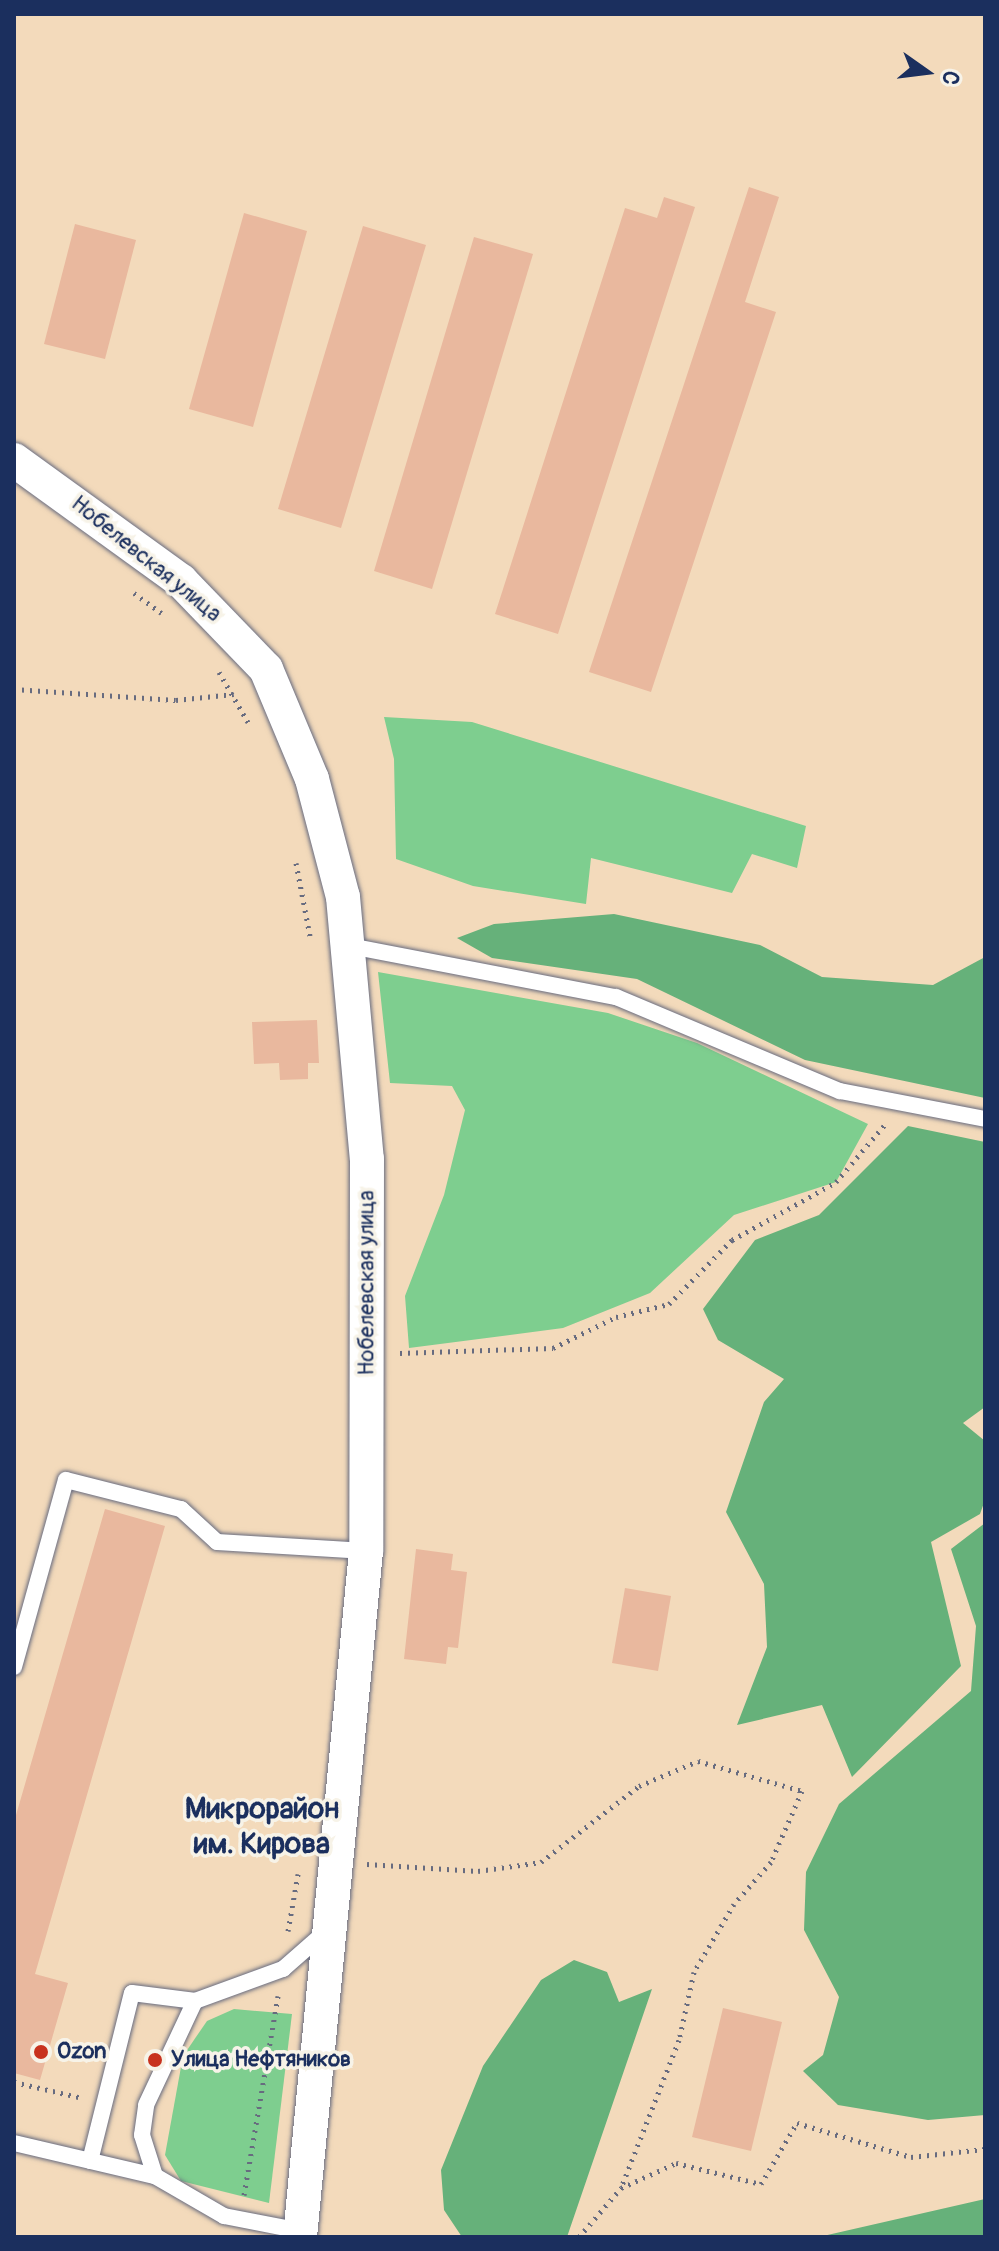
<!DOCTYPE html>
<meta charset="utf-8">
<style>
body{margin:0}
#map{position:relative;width:999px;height:2251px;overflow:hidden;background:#f3dabb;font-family:Pangolin,sans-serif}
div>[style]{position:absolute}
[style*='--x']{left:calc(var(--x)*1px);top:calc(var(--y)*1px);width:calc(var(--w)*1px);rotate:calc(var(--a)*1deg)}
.green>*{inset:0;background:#7ece8f}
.forest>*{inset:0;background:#66b17a}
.building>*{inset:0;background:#e9b89e}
.path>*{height:5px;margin-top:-2.5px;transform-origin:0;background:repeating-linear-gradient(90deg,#676b7f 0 2px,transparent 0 8px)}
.roads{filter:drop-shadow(0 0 2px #676b7f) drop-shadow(0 0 2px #676b7f)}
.lane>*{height:16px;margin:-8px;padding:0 8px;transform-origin:8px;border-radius:8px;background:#fff}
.street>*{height:34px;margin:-17px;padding:0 17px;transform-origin:17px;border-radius:17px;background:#fff}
.dots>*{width:22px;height:22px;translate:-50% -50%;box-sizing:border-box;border:4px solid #f7f3e8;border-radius:50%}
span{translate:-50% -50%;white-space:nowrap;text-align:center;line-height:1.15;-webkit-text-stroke:7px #f7f3e8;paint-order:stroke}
.street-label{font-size:22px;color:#1b2f5e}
.poi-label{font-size:22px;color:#1b2f5e;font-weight:700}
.left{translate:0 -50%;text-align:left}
.district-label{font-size:30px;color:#1b2f5e;font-weight:700}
.frame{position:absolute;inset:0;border:16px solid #1b2f5e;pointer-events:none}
.north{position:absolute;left:887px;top:32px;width:80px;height:80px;-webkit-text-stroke:6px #f7f3e8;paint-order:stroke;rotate:104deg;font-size:22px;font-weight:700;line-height:32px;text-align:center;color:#1b2f5e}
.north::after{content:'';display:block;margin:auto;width:28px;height:36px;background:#1b2f5e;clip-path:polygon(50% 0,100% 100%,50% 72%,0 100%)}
</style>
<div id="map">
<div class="green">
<div style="clip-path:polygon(384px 717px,472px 722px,806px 826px,797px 868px,752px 854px,732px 893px,591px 858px,586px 904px,473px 886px,396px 859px,394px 759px)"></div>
<div style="clip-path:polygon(378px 972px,608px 1013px,697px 1043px,868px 1124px,836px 1182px,734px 1215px,650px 1293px,563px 1328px,409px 1348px,405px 1296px,444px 1195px,465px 1110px,452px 1086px,390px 1083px)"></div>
<div style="clip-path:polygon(234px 2009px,292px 2014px,269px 2203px,181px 2181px,165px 2155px,183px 2056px,207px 2021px)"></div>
</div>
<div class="forest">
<div style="clip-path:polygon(614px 914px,760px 945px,822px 977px,933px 985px,985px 957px,985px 1098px,805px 1060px,637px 979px,492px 958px,457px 938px,494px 924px)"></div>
<div style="clip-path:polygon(908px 1126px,985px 1142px,985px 1407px,963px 1423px,985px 1441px,985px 1500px,980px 1514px,931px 1542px,961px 1666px,852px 1777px,822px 1705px,737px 1725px,767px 1647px,764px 1584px,726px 1512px,764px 1402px,784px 1379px,718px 1340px,703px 1309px,755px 1240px,819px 1215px)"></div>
<div style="clip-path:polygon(985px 1523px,985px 2115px,928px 2120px,838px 2105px,803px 2071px,823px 2055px,839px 1997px,804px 1930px,806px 1872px,839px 1804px,971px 1691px,976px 1626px,951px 1549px)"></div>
<div style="clip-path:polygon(574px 1960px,607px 1972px,619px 2002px,652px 1989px,567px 2237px,462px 2237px,444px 2210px,441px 2170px,483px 2066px,541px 1980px)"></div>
<div style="clip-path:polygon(985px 2199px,985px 2237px,805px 2237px,823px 2236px)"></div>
</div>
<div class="building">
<div style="clip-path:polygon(749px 187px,779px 197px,745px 302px,776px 312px,651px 692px,589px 672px)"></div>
<div style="clip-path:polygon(664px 197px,695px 207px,558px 634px,495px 614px,625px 208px,657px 218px)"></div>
<div style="clip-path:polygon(244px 213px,307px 231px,253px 427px,189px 409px)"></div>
<div style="clip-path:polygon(75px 224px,136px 240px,105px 359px,44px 344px)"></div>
<div style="clip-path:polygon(363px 226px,426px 245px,341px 528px,278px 509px)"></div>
<div style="clip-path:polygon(474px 237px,533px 254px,432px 589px,374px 571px)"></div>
<div style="clip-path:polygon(317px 1020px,319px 1063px,308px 1063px,308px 1079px,280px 1080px,279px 1063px,254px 1064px,252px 1022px)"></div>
<div style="clip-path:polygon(105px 1509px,165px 1526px,35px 1974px,68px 1983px,40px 2080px,14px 2073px,14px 1822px)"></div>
<div style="clip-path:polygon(416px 1549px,453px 1554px,451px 1570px,467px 1572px,458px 1648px,448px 1647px,446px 1664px,404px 1659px)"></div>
<div style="clip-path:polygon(625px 1588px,671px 1596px,658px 1671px,612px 1663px)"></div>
<div style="clip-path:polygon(723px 2008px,782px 2022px,751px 2151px,692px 2137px)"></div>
</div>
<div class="path">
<div style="--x:134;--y:593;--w:34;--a:36"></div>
<div style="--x:219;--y:672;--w:58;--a:59.9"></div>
<div style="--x:14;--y:689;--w:162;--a:3.9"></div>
<div style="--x:176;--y:700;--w:58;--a:-5.9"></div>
<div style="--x:296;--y:863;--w:74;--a:79.1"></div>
<div style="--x:400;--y:1353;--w:153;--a:-1.9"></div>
<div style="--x:553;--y:1348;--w:70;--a:-26.2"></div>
<div style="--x:616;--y:1317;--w:55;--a:-13.8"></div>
<div style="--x:669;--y:1304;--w:90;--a:-45.5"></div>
<div style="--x:732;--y:1240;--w:119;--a:-29.1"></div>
<div style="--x:836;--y:1182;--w:79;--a:-49.6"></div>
<div style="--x:367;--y:1864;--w:111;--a:3.6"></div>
<div style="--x:478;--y:1871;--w:64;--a:-8.1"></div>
<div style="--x:541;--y:1862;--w:124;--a:-37.8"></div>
<div style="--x:639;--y:1786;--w:64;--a:-23"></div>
<div style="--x:698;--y:1761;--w:108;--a:16.1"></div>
<div style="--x:802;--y:1791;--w:77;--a:113.6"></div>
<div style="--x:771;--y:1862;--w:56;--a:131.4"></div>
<div style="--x:734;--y:1904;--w:79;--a:120.5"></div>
<div style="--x:694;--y:1972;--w:70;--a:102.4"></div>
<div style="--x:679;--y:2040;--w:159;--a:111.4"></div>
<div style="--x:288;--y:1931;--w:58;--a:-80"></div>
<div style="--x:14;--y:2082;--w:71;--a:13.1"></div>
<div style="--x:244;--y:2195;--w:202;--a:-80.3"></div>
<div style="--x:579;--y:2237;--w:65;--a:-49.4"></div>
<div style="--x:621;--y:2188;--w:60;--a:-24.4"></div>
<div style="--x:676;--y:2163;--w:88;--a:13.9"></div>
<div style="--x:761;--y:2184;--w:71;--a:-59.5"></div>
<div style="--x:797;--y:2123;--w:119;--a:16.6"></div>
<div style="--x:911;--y:2157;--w:74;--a:-6.2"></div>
</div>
<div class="roads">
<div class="lane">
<div style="--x:350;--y:946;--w:271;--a:10.9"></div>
<div style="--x:616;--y:997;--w:243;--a:22.8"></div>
<div style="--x:840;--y:1091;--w:148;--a:10.9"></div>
<div style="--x:14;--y:1667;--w:194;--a:-74.5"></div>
<div style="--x:66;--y:1480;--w:119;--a:14.2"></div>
<div style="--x:181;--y:1509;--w:49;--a:42.5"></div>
<div style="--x:217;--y:1542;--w:149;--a:3.5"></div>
<div style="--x:14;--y:2143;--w:145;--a:13.2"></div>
<div style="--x:155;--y:2176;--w:80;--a:30.1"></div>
<div style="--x:224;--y:2216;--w:78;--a:11"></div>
<div style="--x:90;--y:2161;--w:173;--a:-76"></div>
<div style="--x:132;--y:1993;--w:64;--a:7.2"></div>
<div style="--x:155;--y:2176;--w:43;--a:-107.6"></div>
<div style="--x:142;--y:2135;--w:30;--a:-82"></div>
<div style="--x:146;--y:2105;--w:115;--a:-64.8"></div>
<div style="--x:195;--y:2001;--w:94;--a:-20"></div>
<div style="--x:283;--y:1969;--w:55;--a:-41.3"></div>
</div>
<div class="street">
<div style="--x:14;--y:460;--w:206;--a:35.9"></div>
<div style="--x:181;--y:581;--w:122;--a:46"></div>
<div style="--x:266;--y:669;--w:119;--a:67.3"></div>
<div style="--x:312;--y:779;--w:122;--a:75.3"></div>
<div style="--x:343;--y:897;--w:263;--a:84.8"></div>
<div style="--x:367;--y:1159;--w:392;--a:90.1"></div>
<div style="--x:366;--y:1551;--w:689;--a:95.5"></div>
</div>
</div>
<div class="dots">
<div style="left:41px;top:2052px;background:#c8321e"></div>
<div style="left:155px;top:2060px;background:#c8321e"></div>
</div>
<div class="street-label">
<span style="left:146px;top:559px;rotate:39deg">Нобелевская улица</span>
<span style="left:367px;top:1283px;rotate:-90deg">Нобелевская улица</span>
</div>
<div class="poi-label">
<span class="left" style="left:57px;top:2052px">Ozon</span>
<span class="left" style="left:171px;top:2060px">Улица Нефтяников</span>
</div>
<div class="district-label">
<span style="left:262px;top:1826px">Микрорайон<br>им. Кирова</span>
</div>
<div class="frame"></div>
<div class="north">С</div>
</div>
